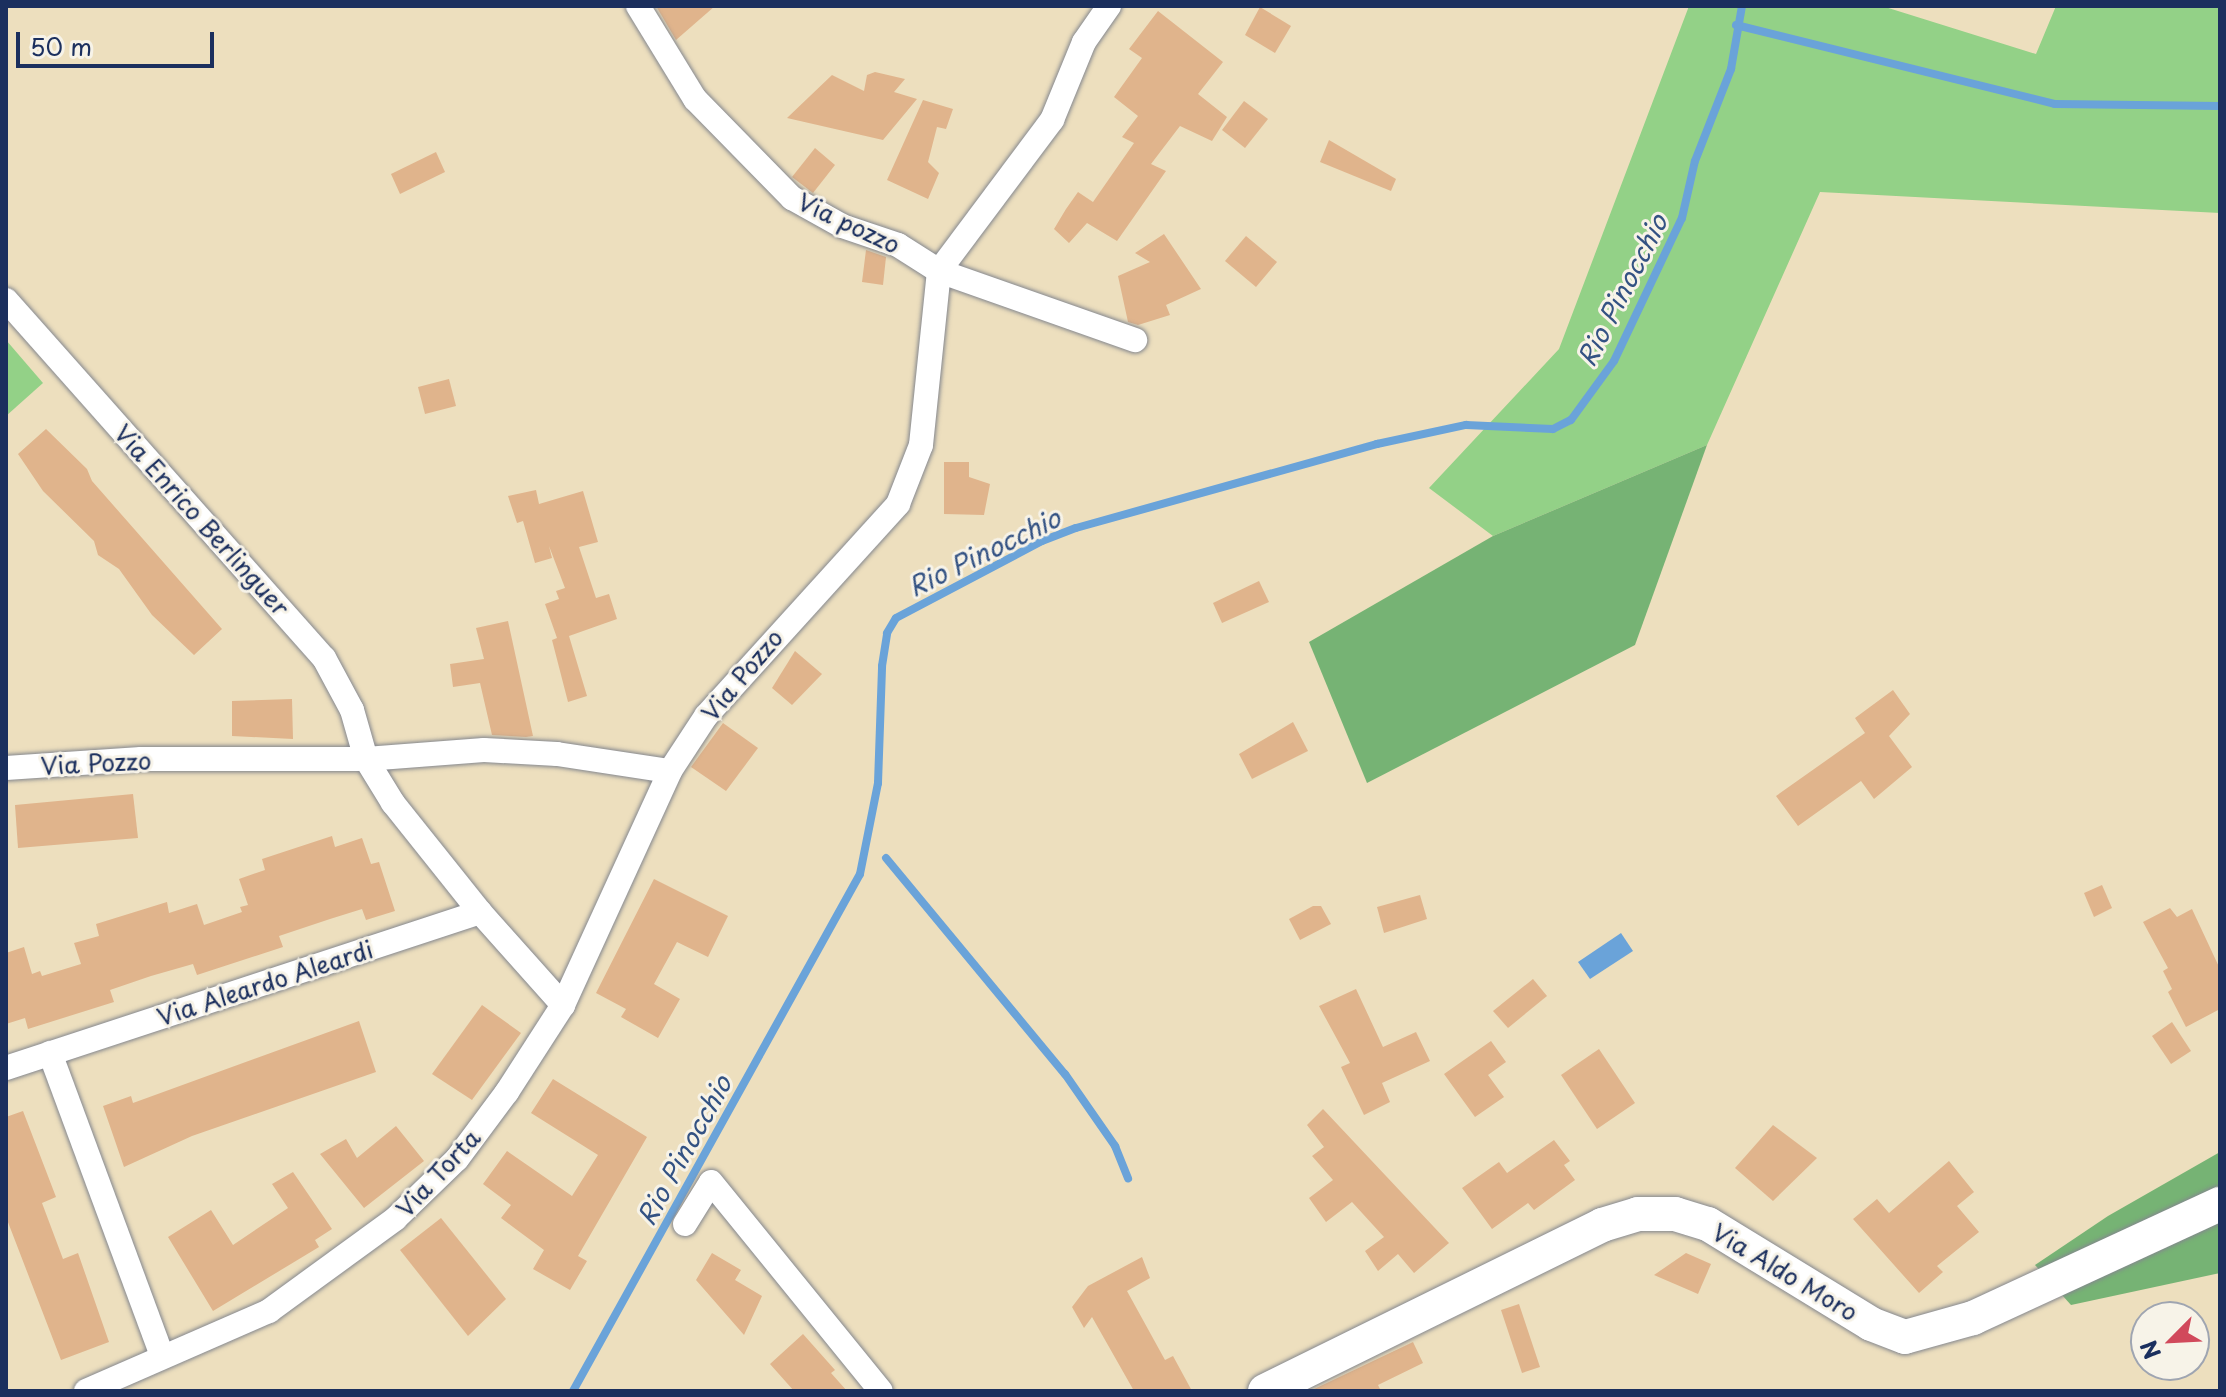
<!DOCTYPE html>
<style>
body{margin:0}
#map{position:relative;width:2226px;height:1397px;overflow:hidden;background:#eddfbe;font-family:"Playpen Sans",sans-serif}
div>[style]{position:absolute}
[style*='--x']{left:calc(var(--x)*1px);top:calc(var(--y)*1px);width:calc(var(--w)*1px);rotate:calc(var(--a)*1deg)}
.green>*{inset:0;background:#93d187}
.forest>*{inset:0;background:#76b374}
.water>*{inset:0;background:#6aa3d9}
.stream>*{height:8px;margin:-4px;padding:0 4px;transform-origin:4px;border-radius:4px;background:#6aa3d9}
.building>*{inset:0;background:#e0b48c}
.roads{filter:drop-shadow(0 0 2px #84878e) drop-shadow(0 0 2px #84878e)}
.street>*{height:24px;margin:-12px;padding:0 12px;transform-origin:12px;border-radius:12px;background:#fff}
.secondary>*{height:34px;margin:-17px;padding:0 17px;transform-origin:17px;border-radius:17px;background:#fff}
span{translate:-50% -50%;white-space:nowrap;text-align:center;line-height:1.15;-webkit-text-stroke:6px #f7f3e8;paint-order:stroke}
.street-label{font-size:24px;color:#1b2f5e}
.water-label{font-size:26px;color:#335283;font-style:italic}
.frame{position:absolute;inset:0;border:8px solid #1b2f5e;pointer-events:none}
.north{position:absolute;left:2130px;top:1301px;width:80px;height:80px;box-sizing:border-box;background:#f7f3e8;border:2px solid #9fa5b1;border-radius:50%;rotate:246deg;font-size:22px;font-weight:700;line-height:32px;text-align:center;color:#1b2f5e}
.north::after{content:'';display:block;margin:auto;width:28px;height:36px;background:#d1495b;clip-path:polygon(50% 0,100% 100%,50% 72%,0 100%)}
.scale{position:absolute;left:16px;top:32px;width:198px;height:36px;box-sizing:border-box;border:4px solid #1b2f5e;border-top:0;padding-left:10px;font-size:24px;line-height:28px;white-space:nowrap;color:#1b2f5e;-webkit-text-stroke:6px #f7f3e8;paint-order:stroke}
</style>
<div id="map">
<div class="green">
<div style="clip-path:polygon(1689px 6px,1882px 6px,2036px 54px,2056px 6px,2220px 6px,2220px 213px,1820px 192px,1707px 445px,1493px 536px,1429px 488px,1559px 349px)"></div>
<div style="clip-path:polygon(6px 340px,43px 383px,6px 416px)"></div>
</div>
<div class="forest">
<div style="clip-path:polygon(1707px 445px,1635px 645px,1367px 783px,1309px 642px,1493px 536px)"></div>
<div style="clip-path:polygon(2220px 1152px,2220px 1273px,2071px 1305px,2035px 1265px,2108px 1216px)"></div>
</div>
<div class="water">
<div style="clip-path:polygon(1621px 933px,1633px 951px,1590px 979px,1578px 962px)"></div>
</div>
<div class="stream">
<div style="--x:1736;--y:25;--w:329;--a:13.9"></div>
<div style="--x:2055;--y:104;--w:165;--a:0.7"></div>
<div style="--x:886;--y:858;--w:281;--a:50.4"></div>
<div style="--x:1065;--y:1074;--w:88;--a:55.2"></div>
<div style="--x:1115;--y:1146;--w:35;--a:68"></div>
<div style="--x:573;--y:1391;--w:591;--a:-60.96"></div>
<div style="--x:860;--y:874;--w:93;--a:-78.8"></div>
<div style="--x:878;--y:783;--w:117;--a:-88"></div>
<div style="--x:882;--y:666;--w:33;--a:-81"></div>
<div style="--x:887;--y:633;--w:17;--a:-59"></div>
<div style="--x:896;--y:618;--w:165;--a:-27.8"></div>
<div style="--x:1042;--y:541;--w:36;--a:-21"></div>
<div style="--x:1076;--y:528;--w:313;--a:-15.6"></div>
<div style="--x:1377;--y:444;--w:91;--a:-12.1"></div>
<div style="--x:1466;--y:425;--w:87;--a:2.6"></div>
<div style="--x:1553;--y:429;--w:20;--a:-27"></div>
<div style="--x:1571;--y:420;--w:73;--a:-53.9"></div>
<div style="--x:1614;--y:361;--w:158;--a:-64.6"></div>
<div style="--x:1682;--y:218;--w:58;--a:-77.2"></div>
<div style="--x:1695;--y:161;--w:99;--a:-68.6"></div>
<div style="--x:1731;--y:69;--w:64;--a:-80.1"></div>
</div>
<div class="building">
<div style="clip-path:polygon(656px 6px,715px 6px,676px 40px)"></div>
<div style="clip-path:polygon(1260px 7px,1291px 26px,1275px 53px,1245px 35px)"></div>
<div style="clip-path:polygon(1158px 11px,1223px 62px,1198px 94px,1227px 117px,1212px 141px,1180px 126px,1151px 164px,1166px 171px,1117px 241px,1087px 223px,1069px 243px,1054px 229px,1066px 209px,1078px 192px,1093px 202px,1134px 143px,1122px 137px,1138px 116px,1114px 97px,1142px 58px,1129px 49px)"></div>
<div style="clip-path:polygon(875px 72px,905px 79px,894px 92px,917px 99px,883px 140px,787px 118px,832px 75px,864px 91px,867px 75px)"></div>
<div style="clip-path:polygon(923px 100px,953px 109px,946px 129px,937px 127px,928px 162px,939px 173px,928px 199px,887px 180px)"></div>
<div style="clip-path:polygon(1244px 101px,1268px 119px,1245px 148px,1222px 130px)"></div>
<div style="clip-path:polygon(1329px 140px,1396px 179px,1391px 191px,1320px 162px)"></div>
<div style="clip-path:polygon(815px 148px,835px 165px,813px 193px,792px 177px)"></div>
<div style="clip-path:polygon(436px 152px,445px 172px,400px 194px,391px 174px)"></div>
<div style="clip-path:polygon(1164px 234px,1201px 289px,1166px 305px,1170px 315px,1138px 325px,1128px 322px,1118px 276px,1150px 262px,1135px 253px)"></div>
<div style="clip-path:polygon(1246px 236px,1277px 262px,1256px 287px,1225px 261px)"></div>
<div style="clip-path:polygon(866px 250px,886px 257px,883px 285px,862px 282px)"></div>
<div style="clip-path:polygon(449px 379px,456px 406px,425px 414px,418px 387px)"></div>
<div style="clip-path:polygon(46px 429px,87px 469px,92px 481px,222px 629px,194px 655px,152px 615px,119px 569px,98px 555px,94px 541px,43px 491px,18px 454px)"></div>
<div style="clip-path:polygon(944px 462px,969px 462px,969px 477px,990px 484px,984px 515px,944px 514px)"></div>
<div style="clip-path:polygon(536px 490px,539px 504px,583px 491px,598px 542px,579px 547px,596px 598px,609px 594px,617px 619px,569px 636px,587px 696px,568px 702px,552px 640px,557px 638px,545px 604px,559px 599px,556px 591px,565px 588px,549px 546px,552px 558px,535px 563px,523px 521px,517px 523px,508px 496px)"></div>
<div style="clip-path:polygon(1259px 581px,1269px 602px,1222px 623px,1213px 603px)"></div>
<div style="clip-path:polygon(508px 621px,533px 736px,526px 737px,492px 735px,480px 683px,453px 687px,450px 664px,484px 659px,476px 628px)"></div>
<div style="clip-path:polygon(795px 651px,822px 674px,792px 705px,772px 688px)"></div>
<div style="clip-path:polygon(1893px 690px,1910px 714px,1889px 736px,1912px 767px,1874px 799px,1861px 781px,1798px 826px,1776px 796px,1865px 733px,1855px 718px)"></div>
<div style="clip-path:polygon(292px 699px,293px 739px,232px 736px,232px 701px)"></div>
<div style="clip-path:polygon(1293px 722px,1308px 751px,1252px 779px,1239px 754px)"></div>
<div style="clip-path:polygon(723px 723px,758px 748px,726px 791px,691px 767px)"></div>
<div style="clip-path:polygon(133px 794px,138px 838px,18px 848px,15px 805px)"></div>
<div style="clip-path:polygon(332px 836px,335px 847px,362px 838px,371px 864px,379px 862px,395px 911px,366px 920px,362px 909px,330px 919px,279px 936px,283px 947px,197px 975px,193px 964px,151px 976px,110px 990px,114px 1002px,28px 1029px,25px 1018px,6px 1024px,6px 953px,24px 947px,32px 974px,40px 971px,42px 976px,81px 964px,74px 943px,99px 936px,96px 924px,167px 902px,169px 913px,197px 904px,204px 925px,242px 912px,240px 907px,248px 905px,239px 879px,265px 870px,262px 859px)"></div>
<div style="clip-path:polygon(654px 879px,728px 916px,708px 957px,677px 942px,654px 984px,680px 999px,658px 1038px,621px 1017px,626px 1009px,596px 993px)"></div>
<div style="clip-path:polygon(2102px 885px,2112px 908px,2094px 917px,2084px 893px)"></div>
<div style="clip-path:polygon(1420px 895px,1427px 919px,1384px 933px,1377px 907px)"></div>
<div style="clip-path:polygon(1313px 906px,1321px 906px,1331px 924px,1300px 940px,1289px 919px)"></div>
<div style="clip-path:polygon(2170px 908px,2177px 917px,2192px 909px,2220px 969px,2220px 1009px,2186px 1027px,2168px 992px,2172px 989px,2163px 971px,2168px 968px,2143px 922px)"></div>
<div style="clip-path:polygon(1533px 979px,1547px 996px,1508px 1028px,1493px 1011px)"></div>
<div style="clip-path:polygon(1356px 989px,1383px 1047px,1416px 1032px,1430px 1061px,1382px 1083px,1390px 1102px,1364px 1115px,1341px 1067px,1350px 1063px,1319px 1006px)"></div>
<div style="clip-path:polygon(482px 1005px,521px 1033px,472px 1100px,432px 1074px)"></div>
<div style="clip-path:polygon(359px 1021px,376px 1072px,192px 1136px,124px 1167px,103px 1106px,131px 1096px,133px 1103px)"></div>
<div style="clip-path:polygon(2172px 1022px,2191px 1051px,2171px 1064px,2152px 1036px)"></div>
<div style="clip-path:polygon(1491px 1041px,1506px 1062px,1488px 1075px,1504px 1097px,1475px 1117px,1444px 1074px)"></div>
<div style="clip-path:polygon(1599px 1049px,1635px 1103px,1597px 1129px,1561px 1075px)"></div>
<div style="clip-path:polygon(553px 1079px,647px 1137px,578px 1256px,587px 1261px,570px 1290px,533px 1269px,544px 1250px,501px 1218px,511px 1205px,483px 1184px,507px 1151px,572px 1196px,598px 1155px,531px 1113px)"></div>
<div style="clip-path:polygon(1323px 1109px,1449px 1243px,1414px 1273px,1398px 1254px,1378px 1271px,1365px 1251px,1384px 1237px,1352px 1202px,1326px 1222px,1309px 1198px,1333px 1180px,1312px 1156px,1324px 1147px,1307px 1125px)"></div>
<div style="clip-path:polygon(23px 1111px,56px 1197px,42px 1203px,63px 1259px,78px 1253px,109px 1342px,61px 1360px,6px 1217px,6px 1117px)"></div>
<div style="clip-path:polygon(1773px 1125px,1817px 1158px,1773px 1201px,1735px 1168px)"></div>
<div style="clip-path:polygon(396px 1126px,424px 1161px,364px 1208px,320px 1154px,346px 1139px,357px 1158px)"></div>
<div style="clip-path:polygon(1554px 1140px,1570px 1161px,1564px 1165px,1575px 1180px,1534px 1210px,1528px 1203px,1492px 1229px,1462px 1188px,1499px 1162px,1507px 1173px)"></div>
<div style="clip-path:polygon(1949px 1161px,1974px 1192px,1957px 1206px,1979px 1232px,1937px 1266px,1943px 1272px,1919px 1293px,1853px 1219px,1877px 1199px,1889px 1213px)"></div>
<div style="clip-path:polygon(293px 1172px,332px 1229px,315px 1240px,319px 1247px,213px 1311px,168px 1237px,211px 1210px,233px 1245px,288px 1208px,272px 1184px)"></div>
<div style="clip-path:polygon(441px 1218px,506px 1299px,468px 1336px,400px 1250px)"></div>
<div style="clip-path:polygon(712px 1253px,741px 1270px,735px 1280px,762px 1296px,744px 1335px,696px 1280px)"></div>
<div style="clip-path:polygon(1686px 1253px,1711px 1264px,1698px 1294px,1654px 1275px)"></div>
<div style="clip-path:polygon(1142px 1257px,1150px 1278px,1127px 1291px,1165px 1360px,1173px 1356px,1192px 1391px,1134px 1391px,1092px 1317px,1084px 1328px,1072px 1307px,1088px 1286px)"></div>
<div style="clip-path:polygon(1519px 1304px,1540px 1367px,1522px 1373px,1501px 1310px)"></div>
<div style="clip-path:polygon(803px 1334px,835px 1370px,831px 1373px,847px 1391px,794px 1391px,770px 1364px)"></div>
<div style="clip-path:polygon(1413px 1342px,1423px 1363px,1378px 1385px,1381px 1391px,1310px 1391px)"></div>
</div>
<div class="roads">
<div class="street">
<div style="--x:638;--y:6;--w:109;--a:58.5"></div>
<div style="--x:695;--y:99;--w:139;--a:45.6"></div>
<div style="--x:792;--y:198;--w:57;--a:29.2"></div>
<div style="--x:842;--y:226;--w:59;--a:18.7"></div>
<div style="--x:898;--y:245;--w:49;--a:32.4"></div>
<div style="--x:939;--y:271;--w:208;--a:19.4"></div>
<div style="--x:6;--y:300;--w:479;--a:48.4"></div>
<div style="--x:324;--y:658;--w:59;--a:61.7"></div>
<div style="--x:352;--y:710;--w:51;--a:74.1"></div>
<div style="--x:366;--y:759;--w:52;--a:58.5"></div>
<div style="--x:393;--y:803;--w:139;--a:51.4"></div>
<div style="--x:6;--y:768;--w:135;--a:-3.8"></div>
<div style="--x:141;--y:759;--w:225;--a:0"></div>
<div style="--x:366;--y:759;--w:118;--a:-4.4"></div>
<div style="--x:484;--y:750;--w:73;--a:3.1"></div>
<div style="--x:557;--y:754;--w:114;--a:8.6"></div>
<div style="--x:50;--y:1053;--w:323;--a:69.7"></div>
<div style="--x:6;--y:1068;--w:499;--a:-18.2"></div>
<div style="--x:480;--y:912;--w:125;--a:48.3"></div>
<div style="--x:685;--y:1224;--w:49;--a:-58.2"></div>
<div style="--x:711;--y:1182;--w:269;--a:50.9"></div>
<div style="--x:86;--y:1391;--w:200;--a:-23.6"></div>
<div style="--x:269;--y:1311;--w:156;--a:-36.1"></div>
<div style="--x:395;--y:1219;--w:86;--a:-44.1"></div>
<div style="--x:457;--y:1159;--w:84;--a:-53.3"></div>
<div style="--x:507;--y:1092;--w:103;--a:-57.2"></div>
<div style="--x:563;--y:1005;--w:257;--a:-65.4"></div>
<div style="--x:670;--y:771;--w:66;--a:-56.8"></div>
<div style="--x:706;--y:716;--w:286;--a:-47.8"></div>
<div style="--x:898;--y:504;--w:63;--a:-68.7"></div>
<div style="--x:921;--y:445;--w:175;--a:-84.1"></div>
<div style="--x:939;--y:271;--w:189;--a:-53.2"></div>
<div style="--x:1052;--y:120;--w:84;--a:-67.7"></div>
<div style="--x:1084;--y:42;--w:44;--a:-55.2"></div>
</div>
<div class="secondary">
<div style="--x:1265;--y:1391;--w:376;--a:-26.2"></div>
<div style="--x:1602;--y:1225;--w:38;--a:-17"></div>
<div style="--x:1638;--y:1214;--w:37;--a:0"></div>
<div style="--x:1675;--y:1214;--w:34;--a:17"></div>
<div style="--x:1708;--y:1224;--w:191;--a:31.5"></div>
<div style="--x:1871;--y:1324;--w:36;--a:21"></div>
<div style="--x:1905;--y:1337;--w:71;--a:-15.6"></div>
<div style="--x:1973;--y:1318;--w:272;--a:-24.8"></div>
</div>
</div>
<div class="street-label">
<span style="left:849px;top:223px;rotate:25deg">Via pozzo</span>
<span style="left:202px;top:520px;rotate:48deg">Via Enrico Berlinguer</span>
<span style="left:742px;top:675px;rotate:-50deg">Via Pozzo</span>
<span style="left:96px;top:763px;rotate:-3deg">Via Pozzo</span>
<span style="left:265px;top:983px;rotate:-18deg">Via Aleardo Aleardi</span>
<span style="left:438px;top:1173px;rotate:-47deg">Via Torta</span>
<span style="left:1785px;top:1272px;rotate:31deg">Via Aldo Moro</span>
</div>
<div class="water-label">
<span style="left:1622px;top:290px;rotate:-63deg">Rio Pinocchio</span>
<span style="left:984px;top:552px;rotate:-26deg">Rio Pinocchio</span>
<span style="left:684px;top:1150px;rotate:-61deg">Rio Pinocchio</span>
</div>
<div class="frame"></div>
<div class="north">N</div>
<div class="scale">50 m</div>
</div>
